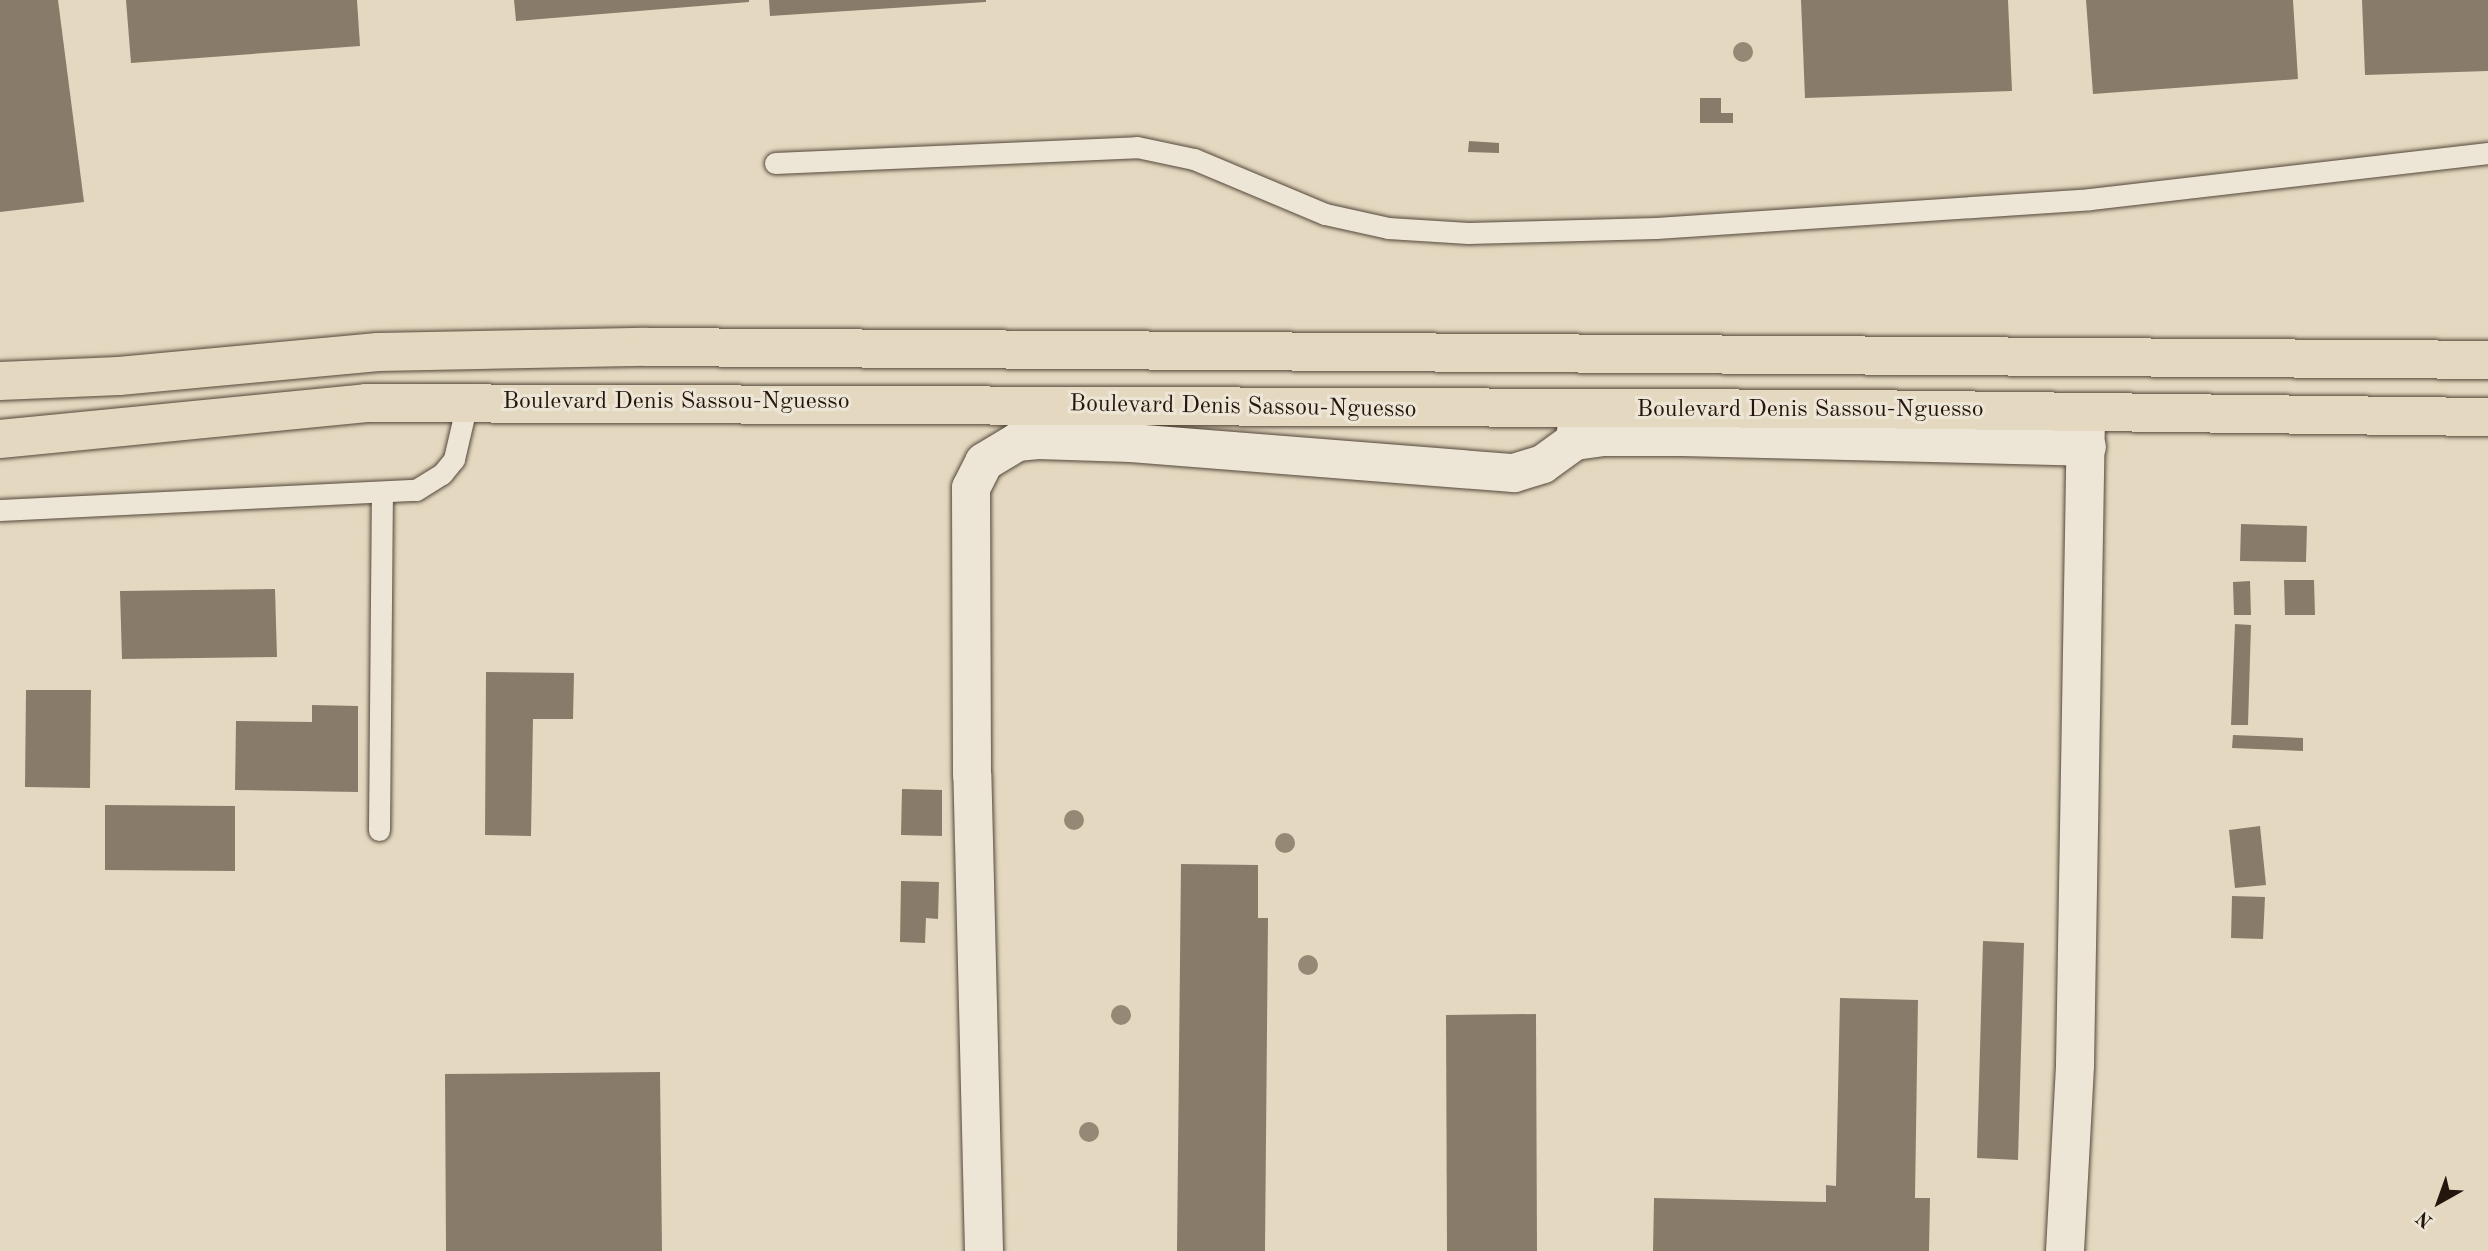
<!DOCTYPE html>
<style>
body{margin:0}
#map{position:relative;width:2488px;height:1251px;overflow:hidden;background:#e4d9c0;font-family:"Old Standard TT",serif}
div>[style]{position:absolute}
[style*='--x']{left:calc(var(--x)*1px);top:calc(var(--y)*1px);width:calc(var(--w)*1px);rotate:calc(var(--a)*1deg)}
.building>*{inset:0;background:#887b6a}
.roads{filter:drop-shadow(0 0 2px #55473a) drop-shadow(0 0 2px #55473a)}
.service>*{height:21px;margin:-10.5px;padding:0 10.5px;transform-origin:10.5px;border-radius:10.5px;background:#ede6d6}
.minor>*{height:38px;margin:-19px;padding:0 19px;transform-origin:19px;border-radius:19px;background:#ede6d6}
.primary>*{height:38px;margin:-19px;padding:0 19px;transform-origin:19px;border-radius:19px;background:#e4d9c0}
.trees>*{width:20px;height:20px;margin:-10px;border-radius:50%;background:#958976}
span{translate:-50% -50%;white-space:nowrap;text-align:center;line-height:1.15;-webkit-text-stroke:6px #ede6d6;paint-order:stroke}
.street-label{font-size:24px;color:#25160d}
.north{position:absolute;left:2404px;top:1167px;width:70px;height:70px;-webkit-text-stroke:5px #ede6d6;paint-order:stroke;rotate:220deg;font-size:19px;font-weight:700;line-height:28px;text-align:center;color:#25160d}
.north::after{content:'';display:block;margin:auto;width:24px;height:32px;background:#25160d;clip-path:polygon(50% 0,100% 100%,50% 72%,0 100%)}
</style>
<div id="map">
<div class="building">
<div style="clip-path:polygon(0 0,58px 0,84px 202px,0 212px)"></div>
<div style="clip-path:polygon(126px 0,357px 0,360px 46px,131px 63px)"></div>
<div style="clip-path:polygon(514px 0,749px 0,749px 2px,516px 21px)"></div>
<div style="clip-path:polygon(769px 0,986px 0,986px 2px,770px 16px)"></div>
<div style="clip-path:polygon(1801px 0,2008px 0,2012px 91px,1805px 98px)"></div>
<div style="clip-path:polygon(2086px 0,2293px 0,2298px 79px,2093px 94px)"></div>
<div style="clip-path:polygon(2362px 0,2488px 0,2488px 71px,2365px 75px)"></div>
<div style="clip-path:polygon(1700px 98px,1721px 98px,1721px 113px,1733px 113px,1733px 123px,1700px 123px)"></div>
<div style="clip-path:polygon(1469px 141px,1499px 143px,1499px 153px,1468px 152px)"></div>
<div style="clip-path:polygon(2241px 524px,2307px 526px,2306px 562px,2240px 561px)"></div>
<div style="clip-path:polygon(2284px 580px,2314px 580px,2315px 615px,2285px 615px)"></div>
<div style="clip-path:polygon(2250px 581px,2251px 615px,2234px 615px,2233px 582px)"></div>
<div style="clip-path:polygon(275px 589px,277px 657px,122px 659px,120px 591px)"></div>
<div style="clip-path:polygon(2235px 624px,2251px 625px,2248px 725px,2231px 725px)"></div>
<div style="clip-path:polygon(486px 672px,574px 673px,573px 719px,533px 719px,531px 836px,485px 835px)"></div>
<div style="clip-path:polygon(26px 690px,91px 690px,90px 788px,25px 787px)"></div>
<div style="clip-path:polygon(312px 705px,358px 706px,358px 792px,235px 790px,236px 721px,312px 722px)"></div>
<div style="clip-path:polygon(2233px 735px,2303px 738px,2303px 751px,2232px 748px)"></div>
<div style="clip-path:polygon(902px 789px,942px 790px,942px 836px,901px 835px)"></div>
<div style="clip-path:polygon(105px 805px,235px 806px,235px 871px,105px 870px)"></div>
<div style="clip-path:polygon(2260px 826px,2266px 885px,2235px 888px,2229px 830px)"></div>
<div style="clip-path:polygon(1181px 864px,1258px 865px,1258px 918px,1268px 918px,1265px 1251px,1177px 1251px)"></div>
<div style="clip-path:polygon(901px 881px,939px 882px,938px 919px,926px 918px,925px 943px,900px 942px)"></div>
<div style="clip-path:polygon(2232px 896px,2265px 897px,2263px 939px,2231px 938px)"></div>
<div style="clip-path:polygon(1983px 941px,2024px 943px,2018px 1160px,1977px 1158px)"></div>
<div style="clip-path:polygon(1840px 998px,1918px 1000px,1915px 1198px,1930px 1198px,1929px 1251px,1653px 1251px,1654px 1198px,1826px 1202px,1826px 1185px,1836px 1186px)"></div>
<div style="clip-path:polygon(1536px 1014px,1537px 1251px,1447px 1251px,1446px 1015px)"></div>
<div style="clip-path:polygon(660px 1072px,662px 1251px,446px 1251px,445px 1074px)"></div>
</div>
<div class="roads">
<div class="service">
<div style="--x:775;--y:163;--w:362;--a:-2.5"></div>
<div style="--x:1137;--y:147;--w:58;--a:11.9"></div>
<div style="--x:1194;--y:159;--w:142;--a:22.8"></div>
<div style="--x:1325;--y:214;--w:65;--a:12.5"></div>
<div style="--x:1388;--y:228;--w:80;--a:3.6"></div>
<div style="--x:1468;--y:233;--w:188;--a:-1.5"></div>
<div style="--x:1656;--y:228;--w:435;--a:-3.8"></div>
<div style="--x:2090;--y:199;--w:401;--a:-6.6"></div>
<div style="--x:0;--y:510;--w:416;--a:-2.8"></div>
<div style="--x:416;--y:490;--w:31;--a:-32"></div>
<div style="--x:442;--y:474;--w:19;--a:-51"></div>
<div style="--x:454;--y:459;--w:57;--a:-76.9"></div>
<div style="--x:379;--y:830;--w:338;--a:-89.5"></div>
</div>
<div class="minor">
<div style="--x:1575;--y:441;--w:29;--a:-8"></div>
<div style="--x:1604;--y:437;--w:78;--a:0"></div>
<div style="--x:1682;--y:437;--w:405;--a:1.4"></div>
<div style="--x:984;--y:1251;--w:476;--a:-91.4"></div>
<div style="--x:972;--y:775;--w:287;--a:-90.2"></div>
<div style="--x:971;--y:488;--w:29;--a:-63"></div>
<div style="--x:984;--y:462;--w:39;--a:-31"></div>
<div style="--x:1017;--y:442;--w:21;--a:-5"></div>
<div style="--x:1038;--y:440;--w:93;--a:1.8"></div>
<div style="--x:1131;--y:443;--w:384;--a:4.5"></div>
<div style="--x:1514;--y:473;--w:30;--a:-17"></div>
<div style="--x:1543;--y:464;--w:39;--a:-36"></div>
<div style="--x:1575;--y:441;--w:30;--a:-84"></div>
<div style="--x:2065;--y:1251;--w:186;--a:-86.9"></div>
<div style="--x:2075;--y:1065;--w:653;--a:-89.03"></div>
</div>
<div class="primary">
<div style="--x:0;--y:381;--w:119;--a:-2.4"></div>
<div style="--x:119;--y:376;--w:260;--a:-5.3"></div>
<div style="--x:378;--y:352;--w:268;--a:-1.1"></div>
<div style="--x:646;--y:347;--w:1842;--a:0.4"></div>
<div style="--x:0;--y:439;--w:368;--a:-5.6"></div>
<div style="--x:366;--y:403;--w:1491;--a:0.23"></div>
<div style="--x:1857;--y:409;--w:631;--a:0.73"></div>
</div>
</div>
<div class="trees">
<div style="left:1743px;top:52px"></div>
<div style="left:1074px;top:820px"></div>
<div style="left:1285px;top:843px"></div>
<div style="left:1308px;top:965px"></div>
<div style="left:1121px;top:1015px"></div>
<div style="left:1089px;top:1132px"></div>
</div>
<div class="street-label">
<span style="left:676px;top:403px">Boulevard Denis Sassou-Nguesso</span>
<span style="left:1243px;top:408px;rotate:1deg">Boulevard Denis Sassou-Nguesso</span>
<span style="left:1810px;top:411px">Boulevard Denis Sassou-Nguesso</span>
</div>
<div class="north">N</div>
</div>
